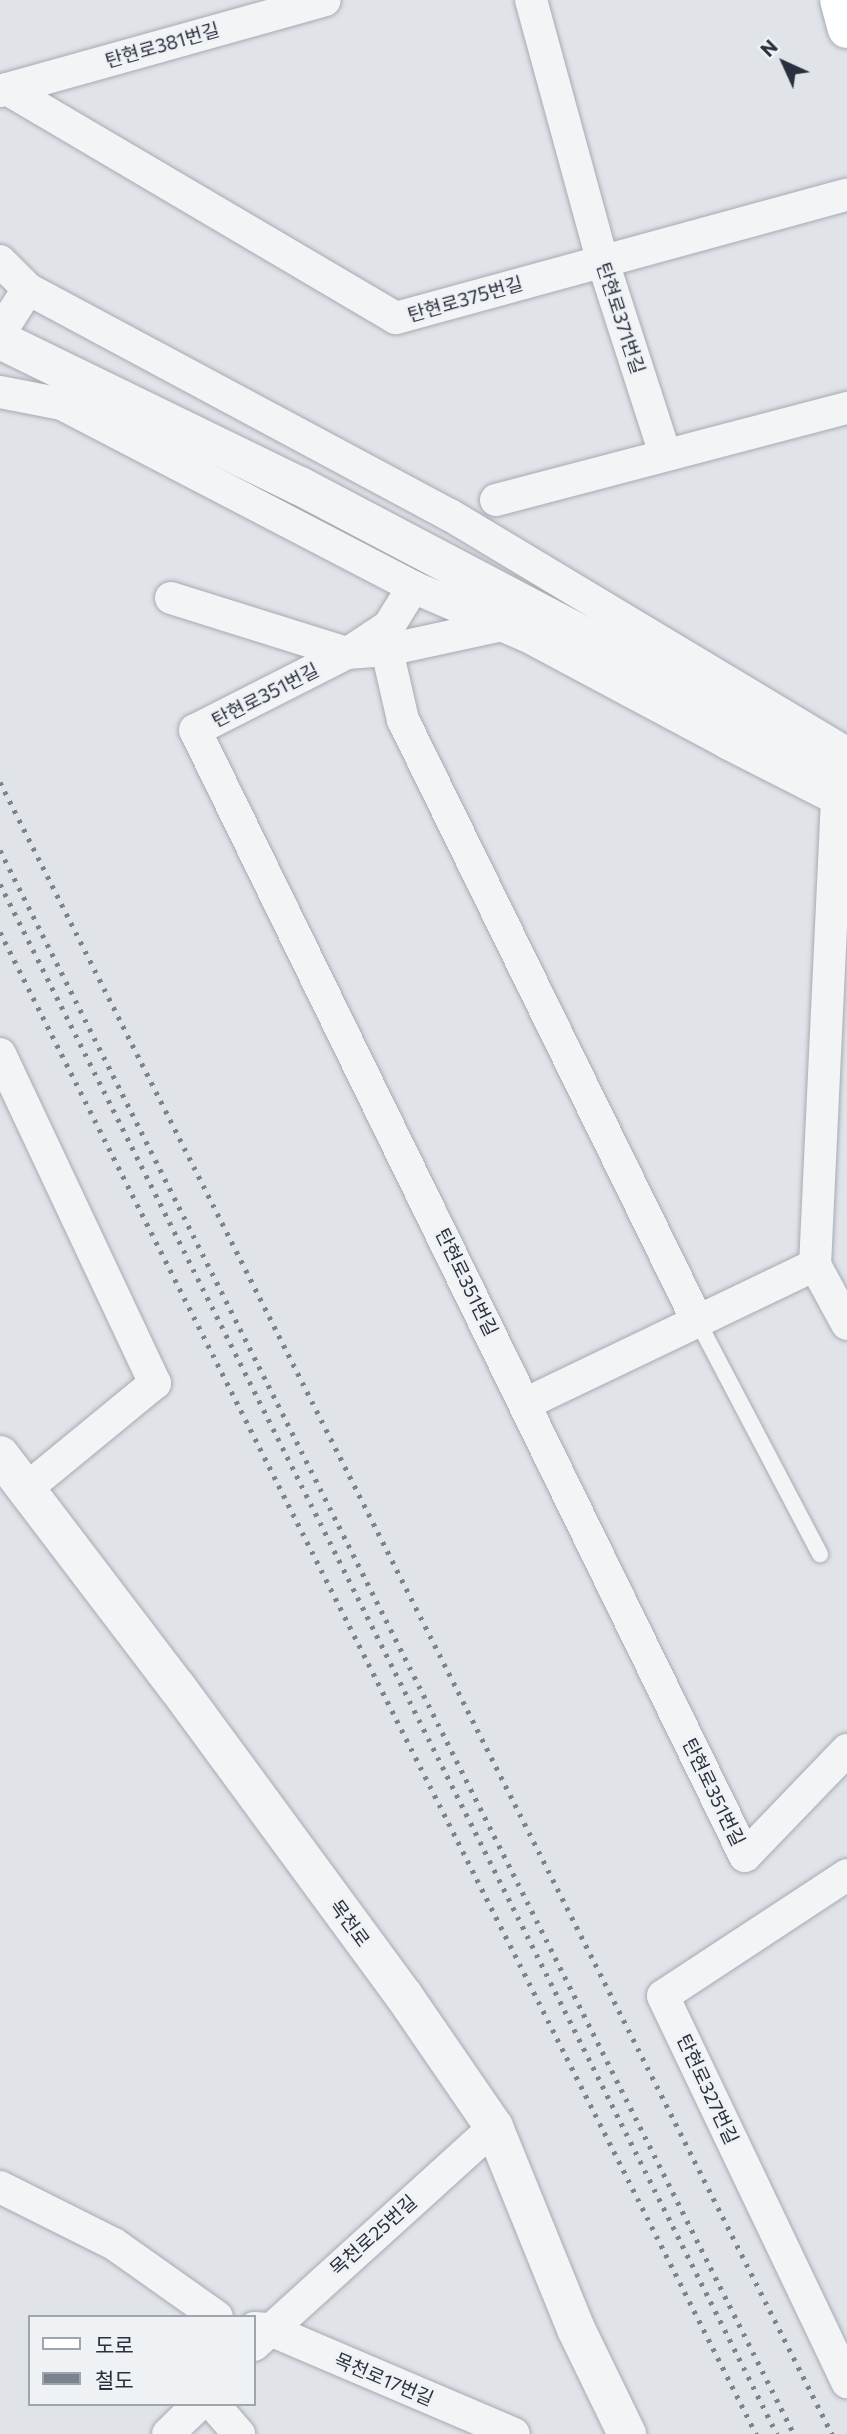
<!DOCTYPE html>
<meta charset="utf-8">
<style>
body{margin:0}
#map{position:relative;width:847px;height:2434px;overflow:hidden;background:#e0e3e8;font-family:Commissioner,"Noto Sans KR",sans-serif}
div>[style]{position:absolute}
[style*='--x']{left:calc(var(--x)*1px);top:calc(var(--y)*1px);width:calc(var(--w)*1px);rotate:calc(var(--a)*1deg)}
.roads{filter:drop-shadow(0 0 2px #a6aab2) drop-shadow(0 0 2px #a6aab2)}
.service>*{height:16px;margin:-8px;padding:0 8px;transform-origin:8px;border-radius:8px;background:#f2f4f6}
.minor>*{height:32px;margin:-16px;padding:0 16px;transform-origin:16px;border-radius:16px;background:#f2f4f6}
.tertiary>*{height:38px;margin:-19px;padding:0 19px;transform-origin:19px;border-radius:19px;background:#f2f4f6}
.secondary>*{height:38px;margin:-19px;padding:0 19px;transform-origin:19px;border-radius:19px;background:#fff}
.rail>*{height:5px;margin-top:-2.5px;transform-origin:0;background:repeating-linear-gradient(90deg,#7b8290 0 3.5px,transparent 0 10.5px)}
span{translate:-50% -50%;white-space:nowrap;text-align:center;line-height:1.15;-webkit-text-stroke:5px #eff2f5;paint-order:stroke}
.street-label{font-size:19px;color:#2a303e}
.legend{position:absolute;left:28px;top:2315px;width:228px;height:91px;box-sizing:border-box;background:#eff2f5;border:2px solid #a0a4ac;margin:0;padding:9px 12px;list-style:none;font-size:21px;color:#2a303e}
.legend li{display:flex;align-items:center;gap:14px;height:35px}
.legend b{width:35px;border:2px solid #a0a4ac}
.north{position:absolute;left:749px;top:28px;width:70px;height:70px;-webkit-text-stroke:5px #eff2f5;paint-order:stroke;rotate:315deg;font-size:19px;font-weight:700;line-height:28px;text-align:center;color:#2a303e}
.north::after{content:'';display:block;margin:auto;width:24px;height:32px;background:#2a303e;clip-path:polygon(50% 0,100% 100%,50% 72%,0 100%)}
</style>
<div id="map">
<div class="roads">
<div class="service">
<div style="--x:696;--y:1318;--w:267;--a:62.3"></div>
</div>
<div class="minor">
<div style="--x:531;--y:0;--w:269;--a:74.7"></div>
<div style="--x:602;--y:259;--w:205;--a:72.1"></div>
<div style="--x:7;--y:89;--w:451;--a:30.5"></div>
<div style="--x:396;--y:318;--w:467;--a:-15.3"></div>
<div style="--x:0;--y:91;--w:337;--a:-15.6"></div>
<div style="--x:0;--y:261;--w:40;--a:45"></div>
<div style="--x:28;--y:289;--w:479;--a:28.2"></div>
<div style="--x:450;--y:515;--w:463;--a:31"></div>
<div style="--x:0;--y:333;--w:52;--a:-57.5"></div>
<div style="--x:0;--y:392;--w:63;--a:11"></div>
<div style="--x:62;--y:404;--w:396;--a:27.5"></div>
<div style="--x:413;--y:587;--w:124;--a:23.3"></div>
<div style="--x:527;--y:636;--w:227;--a:28.1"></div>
<div style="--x:727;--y:743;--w:123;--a:27"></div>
<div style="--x:837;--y:799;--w:10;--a:0"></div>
<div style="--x:496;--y:500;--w:363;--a:-14.7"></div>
<div style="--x:171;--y:598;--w:184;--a:17.4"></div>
<div style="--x:354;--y:649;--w:42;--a:-33.3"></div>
<div style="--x:389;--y:626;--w:46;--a:-58.4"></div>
<div style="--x:387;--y:650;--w:119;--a:-12.2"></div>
<div style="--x:837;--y:799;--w:467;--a:92.7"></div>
<div style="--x:815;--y:1265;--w:67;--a:61.5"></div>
<div style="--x:0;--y:1054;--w:364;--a:64.8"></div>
<div style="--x:155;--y:1383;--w:167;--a:140.6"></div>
<div style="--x:696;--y:1318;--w:666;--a:-116.1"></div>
<div style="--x:403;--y:720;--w:72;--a:-102.9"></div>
<div style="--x:387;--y:650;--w:40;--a:175.7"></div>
<div style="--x:347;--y:653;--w:170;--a:153.1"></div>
<div style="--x:195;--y:730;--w:1253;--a:63.97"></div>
<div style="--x:745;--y:1856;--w:147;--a:-46.1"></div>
<div style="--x:527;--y:1403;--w:319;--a:-25.6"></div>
<div style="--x:847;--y:1875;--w:220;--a:146.7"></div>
<div style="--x:663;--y:1996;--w:428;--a:64.5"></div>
<div style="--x:0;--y:2187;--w:127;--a:26.6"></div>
<div style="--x:114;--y:2244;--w:126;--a:35.3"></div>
<div style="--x:254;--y:2328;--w:14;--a:4"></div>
<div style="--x:268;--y:2329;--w:267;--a:23.1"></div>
<div style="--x:254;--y:2345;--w:324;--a:-42.2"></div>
<div style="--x:213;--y:2404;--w:40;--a:49"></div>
<div style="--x:168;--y:2434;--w:43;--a:-44.1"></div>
</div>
<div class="tertiary">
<div style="--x:0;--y:340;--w:334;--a:26"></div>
<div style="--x:300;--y:486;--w:360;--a:27.8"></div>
<div style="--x:618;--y:654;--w:118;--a:31.1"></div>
<div style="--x:719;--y:715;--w:141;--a:25.1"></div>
<div style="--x:0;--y:1455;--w:292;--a:52.7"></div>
<div style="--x:177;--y:1687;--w:383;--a:53.7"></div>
<div style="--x:404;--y:1996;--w:159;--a:55.5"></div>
<div style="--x:494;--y:2127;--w:218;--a:67.9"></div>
<div style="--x:576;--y:2329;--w:117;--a:64.1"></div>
</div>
<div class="secondary">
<div style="--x:839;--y:0;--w:30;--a:75"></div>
</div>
</div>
<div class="rail">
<div style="--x:0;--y:782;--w:1850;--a:63.27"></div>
<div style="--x:0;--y:850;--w:1772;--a:63.38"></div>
<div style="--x:0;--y:884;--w:1734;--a:63.38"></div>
<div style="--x:0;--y:932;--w:1682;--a:63.28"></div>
</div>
<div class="street-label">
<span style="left:162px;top:45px;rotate:-16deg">탄현로381번길</span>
<span style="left:465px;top:299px;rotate:-16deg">탄현로375번길</span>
<span style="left:621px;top:318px;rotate:72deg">탄현로371번길</span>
<span style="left:265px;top:695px;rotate:-27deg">탄현로351번길</span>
<span style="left:467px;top:1282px;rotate:64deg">탄현로351번길</span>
<span style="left:714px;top:1792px;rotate:64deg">탄현로351번길</span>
<span style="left:350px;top:1923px;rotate:54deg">목천로</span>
<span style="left:708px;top:2089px;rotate:65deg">탄현로327번길</span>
<span style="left:373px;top:2235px;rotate:-42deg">목천로25번길</span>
<span style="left:384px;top:2379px;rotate:23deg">목천로17번길</span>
</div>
<ul class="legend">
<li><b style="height:9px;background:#fff"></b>도로</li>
<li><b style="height:9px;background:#7b8290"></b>철도</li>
</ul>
<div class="north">N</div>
</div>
